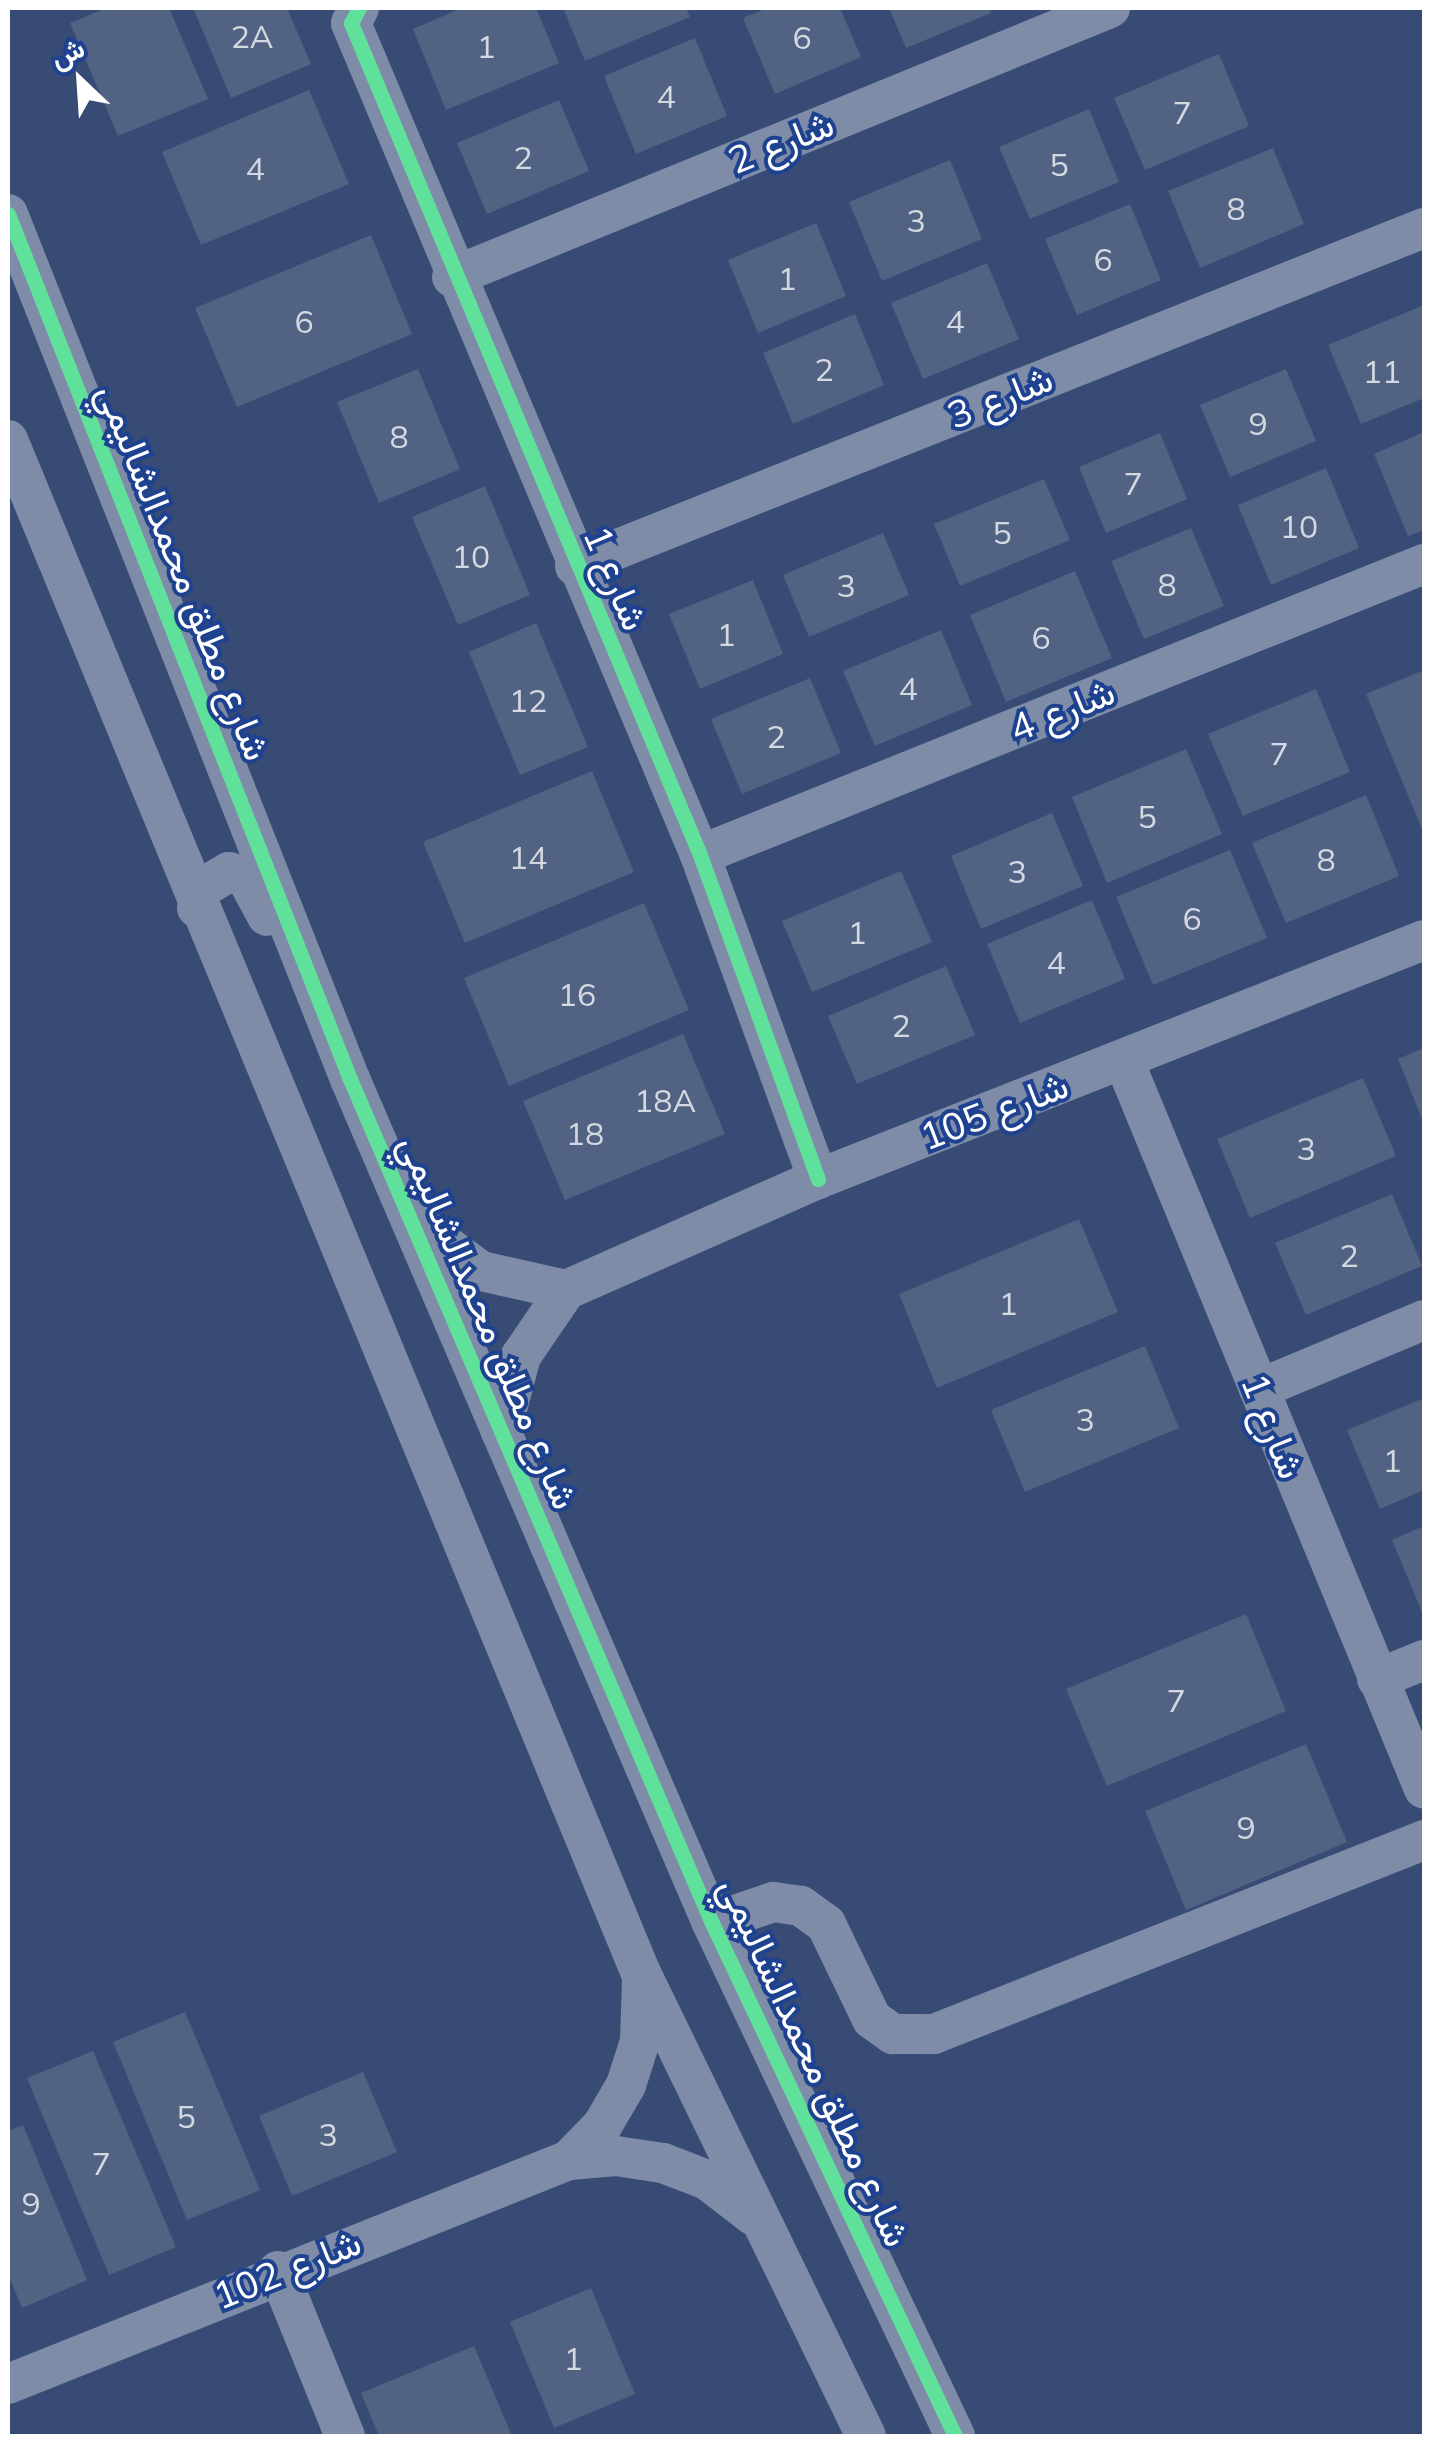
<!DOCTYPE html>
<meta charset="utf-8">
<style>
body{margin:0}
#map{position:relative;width:1432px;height:2444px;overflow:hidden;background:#384b75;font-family:Mulish,Vazirmatn,sans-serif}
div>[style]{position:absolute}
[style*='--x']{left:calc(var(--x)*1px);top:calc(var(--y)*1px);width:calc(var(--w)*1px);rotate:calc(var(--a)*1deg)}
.building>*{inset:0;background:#526283}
.minor>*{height:40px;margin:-20px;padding:0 20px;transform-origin:20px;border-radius:20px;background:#7f8ca8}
.cycleway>*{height:15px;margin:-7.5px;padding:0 7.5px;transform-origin:7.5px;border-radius:7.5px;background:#60e19b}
span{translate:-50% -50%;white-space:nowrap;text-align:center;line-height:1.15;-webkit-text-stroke:8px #1e428f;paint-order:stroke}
.number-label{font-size:32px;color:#d4d8e0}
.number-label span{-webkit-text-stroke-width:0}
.street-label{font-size:38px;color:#fff}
.frame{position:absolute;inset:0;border:10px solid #fff;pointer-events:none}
.north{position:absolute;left:30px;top:30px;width:100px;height:100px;-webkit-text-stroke:8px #1e428f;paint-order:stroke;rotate:335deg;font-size:28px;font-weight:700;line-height:40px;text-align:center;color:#fff}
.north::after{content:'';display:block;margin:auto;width:35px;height:45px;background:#fff;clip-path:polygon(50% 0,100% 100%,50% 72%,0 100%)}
</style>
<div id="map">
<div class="building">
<div style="clip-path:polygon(107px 8px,169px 8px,208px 99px,118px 136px,70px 23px)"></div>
<div style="clip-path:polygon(193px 8px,287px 8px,311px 64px,231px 98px)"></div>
<div style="clip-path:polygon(462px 8px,536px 8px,559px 63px,446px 110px,413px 29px)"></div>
<div style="clip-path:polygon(563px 8px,686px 8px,690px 17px,585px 61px)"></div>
<div style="clip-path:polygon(768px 8px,840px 8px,861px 57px,775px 94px,743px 18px)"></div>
<div style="clip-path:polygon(889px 8px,988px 8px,991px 13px,906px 48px)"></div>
<div style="clip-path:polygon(695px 38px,727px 116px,636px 154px,604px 76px)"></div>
<div style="clip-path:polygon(1219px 54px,1249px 126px,1145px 170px,1114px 98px)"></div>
<div style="clip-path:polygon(309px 90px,349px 184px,201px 245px,162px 152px)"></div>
<div style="clip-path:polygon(559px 100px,589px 171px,487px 214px,457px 143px)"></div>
<div style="clip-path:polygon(1089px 109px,1119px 182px,1030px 219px,999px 147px)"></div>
<div style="clip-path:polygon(1273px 148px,1304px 224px,1200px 268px,1168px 191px)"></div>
<div style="clip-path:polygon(950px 160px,982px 239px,882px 281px,849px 202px)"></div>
<div style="clip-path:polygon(1130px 204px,1161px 280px,1077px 315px,1045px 239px)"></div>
<div style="clip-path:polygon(816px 223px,846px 296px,758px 333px,728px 260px)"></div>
<div style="clip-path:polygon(371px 235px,412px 334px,237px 407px,195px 308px)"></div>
<div style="clip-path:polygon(987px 263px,1019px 339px,923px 379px,891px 303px)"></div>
<div style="clip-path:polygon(1424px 305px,1424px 398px,1361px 424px,1328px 345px)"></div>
<div style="clip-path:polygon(855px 314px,884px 385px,793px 424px,763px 353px)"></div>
<div style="clip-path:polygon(418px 369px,460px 469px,379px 503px,337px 402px)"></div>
<div style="clip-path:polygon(1286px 369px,1316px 441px,1230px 477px,1200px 405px)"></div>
<div style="clip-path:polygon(1424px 432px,1424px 530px,1408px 536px,1374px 454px)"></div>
<div style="clip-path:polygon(1160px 433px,1187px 499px,1106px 533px,1079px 467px)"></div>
<div style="clip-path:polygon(1326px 468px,1359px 548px,1271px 585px,1238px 505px)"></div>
<div style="clip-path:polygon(1044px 479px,1070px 540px,960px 586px,934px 524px)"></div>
<div style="clip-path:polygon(485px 486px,530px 595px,458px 625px,412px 517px)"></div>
<div style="clip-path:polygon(1191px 528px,1224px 606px,1144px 639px,1111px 561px)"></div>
<div style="clip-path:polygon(883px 533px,909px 595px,809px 637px,783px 575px)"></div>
<div style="clip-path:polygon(1075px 571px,1112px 658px,1006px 702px,970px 615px)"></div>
<div style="clip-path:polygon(753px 580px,783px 654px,700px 689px,669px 614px)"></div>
<div style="clip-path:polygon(536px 623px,588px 747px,520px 775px,469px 652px)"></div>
<div style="clip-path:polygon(941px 630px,972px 705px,875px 746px,843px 671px)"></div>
<div style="clip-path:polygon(1424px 670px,1424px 834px,1366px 694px)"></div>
<div style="clip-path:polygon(810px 678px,841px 753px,742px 794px,711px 719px)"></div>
<div style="clip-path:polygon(1316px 689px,1350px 772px,1243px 816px,1208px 734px)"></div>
<div style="clip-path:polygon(1186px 749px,1222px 834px,1107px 883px,1072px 797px)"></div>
<div style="clip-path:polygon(592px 771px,634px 872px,465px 943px,423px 842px)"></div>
<div style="clip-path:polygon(1366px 795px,1399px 876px,1286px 923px,1252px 843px)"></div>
<div style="clip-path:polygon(1052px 813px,1083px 886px,981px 929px,951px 856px)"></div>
<div style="clip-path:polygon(1230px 850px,1267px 938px,1153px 985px,1116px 897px)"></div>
<div style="clip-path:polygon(901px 871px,932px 942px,812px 992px,782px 921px)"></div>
<div style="clip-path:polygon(1092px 900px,1125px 979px,1020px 1023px,987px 944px)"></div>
<div style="clip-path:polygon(644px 903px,689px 1010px,509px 1086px,464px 978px)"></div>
<div style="clip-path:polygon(946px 966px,975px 1035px,857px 1084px,828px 1016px)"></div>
<div style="clip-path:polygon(683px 1034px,725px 1134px,565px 1200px,523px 1101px)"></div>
<div style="clip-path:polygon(1424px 1048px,1424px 1124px,1398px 1059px)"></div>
<div style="clip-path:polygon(1363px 1078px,1396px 1156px,1250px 1218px,1217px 1139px)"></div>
<div style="clip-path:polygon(1392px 1194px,1422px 1266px,1306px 1315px,1275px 1243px)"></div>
<div style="clip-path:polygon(1079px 1219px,1118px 1312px,937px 1388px,899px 1294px)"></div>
<div style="clip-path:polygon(1145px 1346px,1179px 1428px,1025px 1492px,991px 1410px)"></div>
<div style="clip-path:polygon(1424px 1398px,1424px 1490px,1380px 1509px,1347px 1430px)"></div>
<div style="clip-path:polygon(1424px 1526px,1424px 1617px,1392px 1540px)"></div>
<div style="clip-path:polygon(1246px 1614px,1286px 1711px,1107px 1786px,1066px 1689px)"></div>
<div style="clip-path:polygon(1306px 1744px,1347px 1842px,1186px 1910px,1145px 1811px)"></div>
<div style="clip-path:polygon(185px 2012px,260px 2190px,187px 2220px,113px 2042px)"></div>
<div style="clip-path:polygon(93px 2051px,176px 2247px,109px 2275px,27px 2078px)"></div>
<div style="clip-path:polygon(363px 2072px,397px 2152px,292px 2196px,259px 2116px)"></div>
<div style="clip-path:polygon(23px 2125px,87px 2280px,22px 2308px,8px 2274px,8px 2131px)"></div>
<div style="clip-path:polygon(591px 2288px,635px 2394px,554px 2428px,510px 2322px)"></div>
<div style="clip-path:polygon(474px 2346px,512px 2436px,379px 2436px,361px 2393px)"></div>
</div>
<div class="minor">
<div style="--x:359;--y:8;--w:17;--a:118"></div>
<div style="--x:351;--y:23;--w:902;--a:67.24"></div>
<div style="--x:700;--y:855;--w:345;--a:70"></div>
<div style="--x:8;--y:214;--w:930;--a:68.43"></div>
<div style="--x:350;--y:1079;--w:918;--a:66.79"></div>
<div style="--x:712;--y:1923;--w:568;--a:64.65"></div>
<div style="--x:452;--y:277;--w:711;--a:-22.24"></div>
<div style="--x:8;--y:440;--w:1656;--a:67.57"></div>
<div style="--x:640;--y:1971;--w:517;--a:64.08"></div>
<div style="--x:575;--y:566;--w:914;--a:-21.71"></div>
<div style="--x:700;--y:855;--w:780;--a:-21.9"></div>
<div style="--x:197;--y:908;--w:21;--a:-76"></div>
<div style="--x:202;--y:888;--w:31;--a:-31"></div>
<div style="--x:229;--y:872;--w:18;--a:16"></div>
<div style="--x:246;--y:877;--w:44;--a:61.7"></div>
<div style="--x:1124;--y:1061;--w:787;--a:67.6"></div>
<div style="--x:414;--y:1222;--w:83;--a:36.2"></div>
<div style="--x:481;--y:1271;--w:87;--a:12.6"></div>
<div style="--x:1259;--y:1389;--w:179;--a:-22.7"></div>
<div style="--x:501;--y:1432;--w:79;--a:-75.3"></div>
<div style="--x:521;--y:1356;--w:80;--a:-55.7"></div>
<div style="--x:566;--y:1290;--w:275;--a:-23.8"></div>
<div style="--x:818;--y:1179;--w:651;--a:-21.52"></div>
<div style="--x:1377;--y:1679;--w:51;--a:-22"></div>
<div style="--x:712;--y:1923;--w:65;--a:-19"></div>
<div style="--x:773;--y:1902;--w:28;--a:8"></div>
<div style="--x:801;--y:1906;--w:31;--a:36"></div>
<div style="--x:826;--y:1924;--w:106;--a:64.2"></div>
<div style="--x:872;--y:2019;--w:26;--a:36"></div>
<div style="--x:893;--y:2034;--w:41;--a:0"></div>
<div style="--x:934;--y:2034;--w:527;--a:-21.6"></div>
<div style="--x:569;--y:2160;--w:47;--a:-45.9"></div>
<div style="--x:602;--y:2126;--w:48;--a:-59.7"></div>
<div style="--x:626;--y:2085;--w:46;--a:-72.3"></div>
<div style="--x:640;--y:2041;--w:60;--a:-88.1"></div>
<div style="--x:278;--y:2271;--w:178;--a:67.9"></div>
<div style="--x:8;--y:2384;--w:604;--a:-21.77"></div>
<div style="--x:569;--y:2160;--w:47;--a:-4.9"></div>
<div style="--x:616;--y:2156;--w:48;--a:8.5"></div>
<div style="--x:663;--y:2163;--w:47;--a:21.1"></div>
<div style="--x:707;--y:2180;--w:59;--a:37.5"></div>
</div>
<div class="cycleway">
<div style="--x:359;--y:8;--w:17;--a:118"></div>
<div style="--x:351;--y:23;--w:902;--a:67.24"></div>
<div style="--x:700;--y:855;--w:345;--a:70"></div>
<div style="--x:8;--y:214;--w:930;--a:68.43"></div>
<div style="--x:350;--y:1079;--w:918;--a:66.79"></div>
<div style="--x:712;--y:1923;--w:568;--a:64.65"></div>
</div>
<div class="number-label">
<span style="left:252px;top:36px">2A</span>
<span style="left:802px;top:37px">6</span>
<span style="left:486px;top:46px">1</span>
<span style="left:666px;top:96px">4</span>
<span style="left:1182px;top:112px">7</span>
<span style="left:523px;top:157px">2</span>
<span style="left:1059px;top:164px">5</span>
<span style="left:255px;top:168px">4</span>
<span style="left:1236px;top:208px">8</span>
<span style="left:916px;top:220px">3</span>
<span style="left:1103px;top:259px">6</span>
<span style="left:787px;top:278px">1</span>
<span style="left:304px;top:321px">6</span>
<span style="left:955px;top:321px">4</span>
<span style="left:824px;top:369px">2</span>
<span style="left:1382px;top:371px">11</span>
<span style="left:1258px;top:423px">9</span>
<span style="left:399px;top:436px">8</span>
<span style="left:1133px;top:483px">7</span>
<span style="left:1299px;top:526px">10</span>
<span style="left:1002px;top:532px">5</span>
<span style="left:471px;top:556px">10</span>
<span style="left:1167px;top:584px">8</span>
<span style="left:846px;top:585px">3</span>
<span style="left:726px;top:634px">1</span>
<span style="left:1041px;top:637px">6</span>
<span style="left:908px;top:688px">4</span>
<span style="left:528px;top:700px">12</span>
<span style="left:776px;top:736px">2</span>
<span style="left:1279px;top:753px">7</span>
<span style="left:1147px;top:816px">5</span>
<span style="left:528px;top:857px">14</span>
<span style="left:1326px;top:859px">8</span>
<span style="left:1017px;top:871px">3</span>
<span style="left:1192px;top:918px">6</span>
<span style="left:857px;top:932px">1</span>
<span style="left:1056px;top:962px">4</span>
<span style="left:577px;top:994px">16</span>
<span style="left:901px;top:1025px">2</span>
<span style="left:665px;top:1100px">18A</span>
<span style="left:585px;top:1133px">18</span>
<span style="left:1306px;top:1148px">3</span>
<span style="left:1349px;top:1255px">2</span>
<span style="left:1008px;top:1303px">1</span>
<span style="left:1085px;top:1419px">3</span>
<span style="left:1392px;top:1460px">1</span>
<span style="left:1176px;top:1700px">7</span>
<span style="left:1246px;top:1827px">9</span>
<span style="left:186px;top:2116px">5</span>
<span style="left:328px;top:2134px">3</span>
<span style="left:101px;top:2163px">7</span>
<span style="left:31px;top:2203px">9</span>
<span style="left:573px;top:2358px">1</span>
</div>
<div class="street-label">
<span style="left:781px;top:142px;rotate:-22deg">شارع 2</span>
<span style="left:1000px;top:397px;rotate:-22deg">شارع 3</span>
<span style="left:184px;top:572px;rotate:68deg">شارع مطلق محمدالشاليمي</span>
<span style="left:616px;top:578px;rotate:67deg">شارع 1</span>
<span style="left:1062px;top:710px;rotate:-22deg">شارع 4</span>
<span style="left:994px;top:1111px;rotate:-21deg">شارع 105</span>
<span style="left:489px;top:1322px;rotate:67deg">شارع مطلق محمدالشاليمي</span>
<span style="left:1273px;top:1426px;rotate:68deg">شارع 1</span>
<span style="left:815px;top:2062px;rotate:65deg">شارع مطلق محمدالشاليمي</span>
<span style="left:287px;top:2269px;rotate:-22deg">شارع 102</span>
</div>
<div class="frame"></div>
<div class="north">ش</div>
</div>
